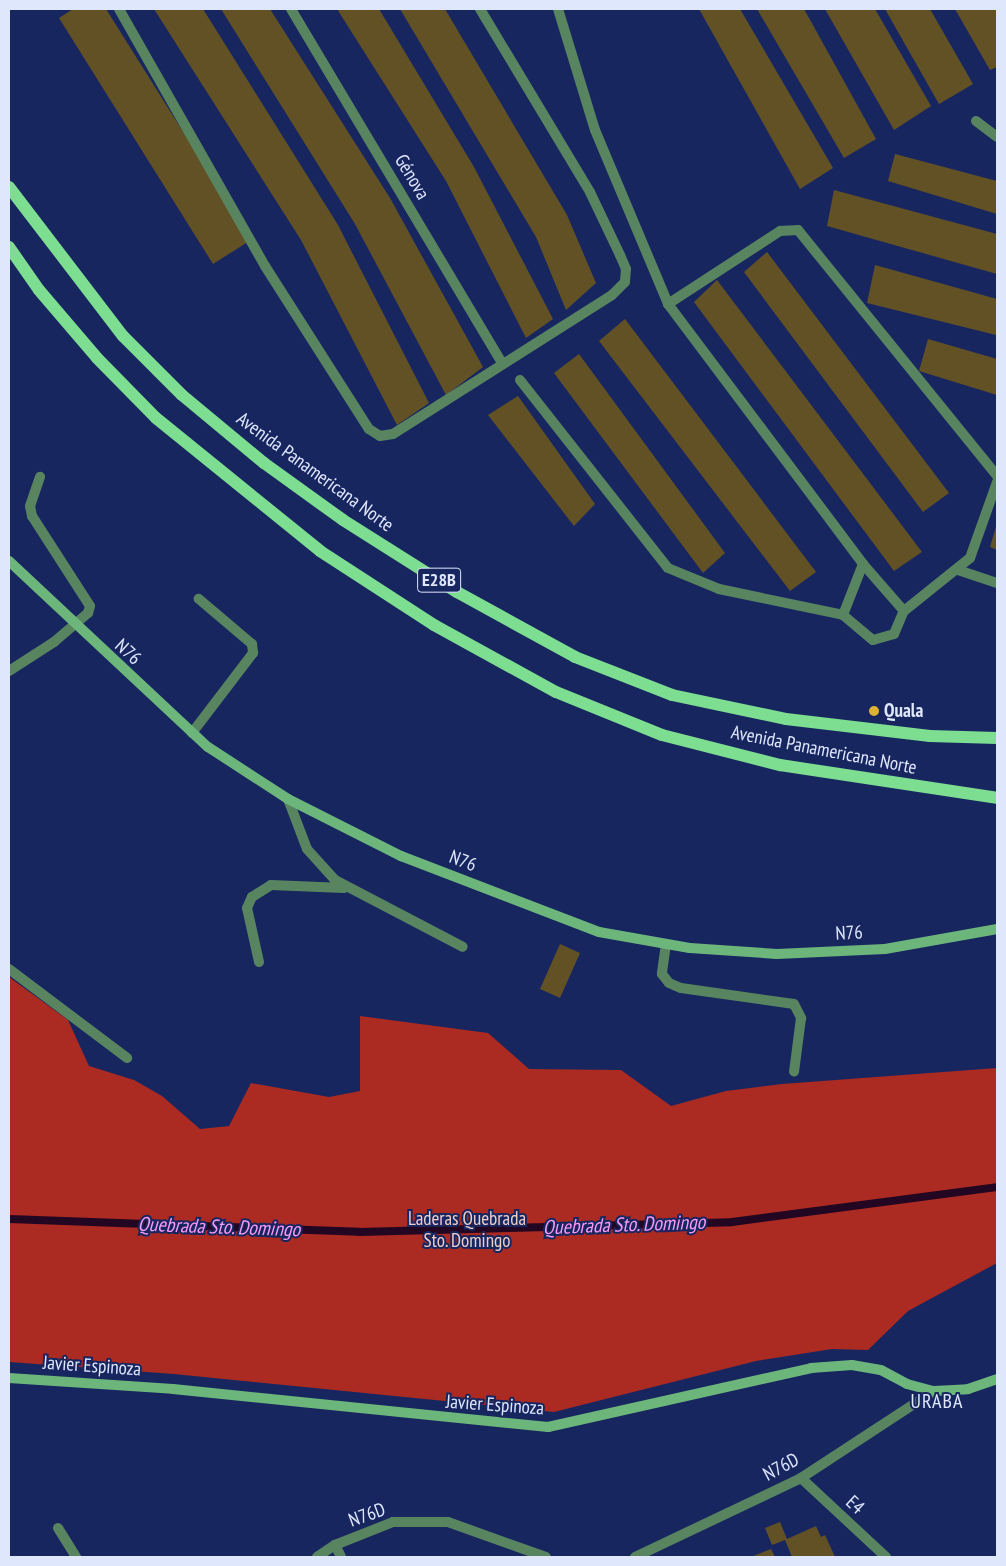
<!DOCTYPE html>
<meta charset="utf-8">
<style>
body{margin:0}
#map{position:relative;width:1006px;height:1566px;overflow:hidden;background:#182660;font-family:"PT Sans Narrow",sans-serif}
div>[style]{position:absolute}
[style*='--x']{left:calc(var(--x)*1px);top:calc(var(--y)*1px);width:calc(var(--w)*1px);rotate:calc(var(--a)*1deg)}
.forest>*{inset:0;background:#ab2a21}
.stream>*{height:8px;margin:-4px;padding:0 4px;transform-origin:4px;border-radius:4px;background:#230622}
.building>*{inset:0;background:#625124}
.lane>*{height:10px;margin:-5px;padding:0 5px;transform-origin:5px;border-radius:5px;background:#588560}
.street>*{height:10px;margin:-5px;padding:0 5px;transform-origin:5px;border-radius:5px;background:#588560}
.secondary>*{height:10px;margin:-5px;padding:0 5px;transform-origin:5px;border-radius:5px;background:#6db67b}
.primary>*{height:12px;margin:-6px;padding:0 6px;transform-origin:6px;border-radius:6px;background:#7ddd90}
.dots>*{width:14px;height:14px;translate:-50% -50%;box-sizing:border-box;border:2px solid #182660;border-radius:50%}
span{translate:-50% -50%;white-space:nowrap;text-align:center;line-height:1.15;-webkit-text-stroke:4px #182660;paint-order:stroke}
.shield-label span{padding:1px 4px;background:#182660;border:1px solid;border-radius:4px;-webkit-text-stroke-width:0}
.shield-label{font-size:18px;color:#dfe7fd;font-weight:700}
.street-label{font-size:19px;color:#dfe7fd}
.poi-label{font-size:19px;color:#dfe7fd;font-weight:700}
.left{translate:0 -50%;text-align:left}
.park-label{font-size:19px;color:#efcdc8}
.water-label{font-size:20px;color:#f89af3;font-style:italic}
.neighbourhood-label{font-size:20px;color:#dfe7fd;letter-spacing:1px}
.frame{position:absolute;inset:0;border:10px solid #dfe7fd;pointer-events:none}
</style>
<div id="map">
<div class="forest">
<div style="clip-path:polygon(9px 977px,68px 1020px,89px 1066px,134px 1080px,162px 1096px,200px 1129px,229px 1126px,251px 1083px,329px 1097px,360px 1091px,360px 1016px,488px 1033px,529px 1069px,621px 1070px,671px 1106px,726px 1091px,782px 1084px,997px 1068px,997px 1263px,908px 1311px,868px 1350px,832px 1349px,756px 1361px,554px 1412px,174px 1374px,9px 1362px)"></div>
</div>
<div class="stream">
<div style="--x:9;--y:1219;--w:350;--a:2.1"></div>
<div style="--x:359;--y:1232;--w:373;--a:-1.5"></div>
<div style="--x:732;--y:1222;--w:267;--a:-7.5"></div>
</div>
<div class="building">
<div style="clip-path:polygon(73px 9px,106px 9px,251px 240px,213px 264px,59px 18px)"></div>
<div style="clip-path:polygon(154px 9px,203px 9px,338px 225px,429px 403px,397px 425px,301px 240px)"></div>
<div style="clip-path:polygon(221px 9px,270px 9px,390px 198px,483px 367px,446px 395px,355px 224px)"></div>
<div style="clip-path:polygon(337px 9px,379px 9px,474px 167px,553px 319px,526px 338px,446px 181px)"></div>
<div style="clip-path:polygon(400px 9px,445px 9px,567px 215px,596px 283px,566px 310px,536px 237px)"></div>
<div style="clip-path:polygon(699px 9px,740px 9px,833px 168px,800px 189px)"></div>
<div style="clip-path:polygon(757px 9px,804px 9px,876px 139px,844px 158px)"></div>
<div style="clip-path:polygon(825px 9px,875px 9px,931px 106px,894px 130px)"></div>
<div style="clip-path:polygon(885px 9px,930px 9px,973px 84px,939px 104px)"></div>
<div style="clip-path:polygon(955px 9px,997px 9px,997px 67px,990px 70px)"></div>
<div style="clip-path:polygon(895px 154px,997px 181px,997px 214px,888px 181px)"></div>
<div style="clip-path:polygon(834px 190px,997px 234px,997px 274px,827px 226px)"></div>
<div style="clip-path:polygon(767px 252px,949px 493px,923px 512px,744px 272px)"></div>
<div style="clip-path:polygon(875px 265px,997px 299px,996px 335px,867px 303px)"></div>
<div style="clip-path:polygon(717px 280px,922px 552px,894px 571px,694px 302px)"></div>
<div style="clip-path:polygon(625px 319px,816px 572px,790px 591px,599px 341px)"></div>
<div style="clip-path:polygon(928px 339px,997px 359px,997px 395px,919px 371px)"></div>
<div style="clip-path:polygon(579px 354px,725px 553px,703px 573px,554px 373px)"></div>
<div style="clip-path:polygon(518px 396px,595px 504px,574px 526px,488px 415px)"></div>
<div style="clip-path:polygon(997px 523px,997px 550px,990px 547px)"></div>
<div style="clip-path:polygon(560px 944px,580px 953px,560px 998px,540px 989px)"></div>
<div style="clip-path:polygon(780px 1522px,787px 1539px,816px 1526px,821px 1537px,825px 1535px,835px 1557px,792px 1557px,785px 1540px,772px 1545px,765px 1528px)"></div>
<div style="clip-path:polygon(771px 1549px,775px 1557px,751px 1557px)"></div>
</div>
<div class="lane">
<div style="--x:9;--y:671;--w:54;--a:-32.8"></div>
<div style="--x:54;--y:642;--w:45;--a:-40.5"></div>
<div style="--x:88;--y:613;--w:7;--a:-74"></div>
<div style="--x:90;--y:606;--w:107;--a:-122.8"></div>
<div style="--x:32;--y:516;--w:10;--a:-101"></div>
<div style="--x:30;--y:506;--w:31;--a:-71"></div>
<div style="--x:192;--y:733;--w:101;--a:-52.7"></div>
<div style="--x:253;--y:653;--w:9;--a:-96"></div>
<div style="--x:252;--y:644;--w:70;--a:-139.7"></div>
<div style="--x:666;--y:944;--w:30;--a:98"></div>
<div style="--x:662;--y:974;--w:11;--a:52"></div>
<div style="--x:669;--y:983;--w:13;--a:23"></div>
<div style="--x:681;--y:988;--w:114;--a:8.1"></div>
<div style="--x:794;--y:1004;--w:16;--a:63"></div>
<div style="--x:801;--y:1018;--w:54;--a:97.4"></div>
</div>
<div class="street">
<div style="--x:119;--y:9;--w:296;--a:60.4"></div>
<div style="--x:265;--y:266;--w:193;--a:57.5"></div>
<div style="--x:369;--y:429;--w:13;--a:32"></div>
<div style="--x:380;--y:436;--w:13;--a:-9"></div>
<div style="--x:393;--y:434;--w:259;--a:-32.4"></div>
<div style="--x:612;--y:295;--w:18;--a:-45"></div>
<div style="--x:625;--y:282;--w:13;--a:-86"></div>
<div style="--x:626;--y:269;--w:15;--a:-113"></div>
<div style="--x:620;--y:255;--w:70;--a:-115.5"></div>
<div style="--x:590;--y:192;--w:214;--a:-121"></div>
<div style="--x:291;--y:9;--w:413;--a:59.2"></div>
<div style="--x:558;--y:9;--w:127;--a:73"></div>
<div style="--x:595;--y:130;--w:189;--a:67.2"></div>
<div style="--x:668;--y:304;--w:325;--a:53.1"></div>
<div style="--x:863;--y:564;--w:62;--a:48.9"></div>
<div style="--x:976;--y:121;--w:26;--a:37"></div>
<div style="--x:668;--y:304;--w:134;--a:-33.1"></div>
<div style="--x:780;--y:231;--w:18;--a:-3"></div>
<div style="--x:798;--y:230;--w:316;--a:51"></div>
<div style="--x:520;--y:380;--w:239;--a:51.8"></div>
<div style="--x:668;--y:568;--w:55;--a:22.4"></div>
<div style="--x:719;--y:589;--w:127;--a:11.8"></div>
<div style="--x:843;--y:615;--w:39;--a:40"></div>
<div style="--x:873;--y:640;--w:22;--a:-16"></div>
<div style="--x:894;--y:634;--w:25;--a:-67"></div>
<div style="--x:904;--y:611;--w:85;--a:-38.8"></div>
<div style="--x:970;--y:558;--w:81;--a:-70.4"></div>
<div style="--x:958;--y:570;--w:41;--a:18.4"></div>
<div style="--x:843;--y:615;--w:55;--a:-68.6"></div>
<div style="--x:288;--y:799;--w:53;--a:69.2"></div>
<div style="--x:307;--y:849;--w:42;--a:47.9"></div>
<div style="--x:335;--y:880;--w:144;--a:27.6"></div>
<div style="--x:259;--y:962;--w:55;--a:-102.5"></div>
<div style="--x:247;--y:908;--w:12;--a:-66"></div>
<div style="--x:252;--y:897;--w:22;--a:-32"></div>
<div style="--x:271;--y:885;--w:73;--a:2.4"></div>
<div style="--x:9;--y:969;--w:148;--a:37"></div>
<div style="--x:801;--y:1478;--w:116;--a:42.9"></div>
<div style="--x:58;--y:1528;--w:34;--a:58"></div>
<div style="--x:335;--y:1545;--w:13;--a:63"></div>
<div style="--x:317;--y:1557;--w:22;--a:-34"></div>
<div style="--x:335;--y:1545;--w:62;--a:-21.6"></div>
<div style="--x:393;--y:1522;--w:55;--a:0"></div>
<div style="--x:448;--y:1522;--w:104;--a:19.7"></div>
<div style="--x:635;--y:1557;--w:184;--a:-25.4"></div>
<div style="--x:801;--y:1478;--w:159;--a:-33.2"></div>
</div>
<div class="secondary">
<div style="--x:9;--y:561;--w:272;--a:43.1"></div>
<div style="--x:208;--y:747;--w:95;--a:33"></div>
<div style="--x:288;--y:799;--w:127;--a:26.8"></div>
<div style="--x:401;--y:856;--w:212;--a:21"></div>
<div style="--x:599;--y:932;--w:92;--a:10"></div>
<div style="--x:690;--y:948;--w:87;--a:3.9"></div>
<div style="--x:777;--y:954;--w:108;--a:-2.7"></div>
<div style="--x:885;--y:949;--w:114;--a:-10.1"></div>
<div style="--x:9;--y:1378;--w:164;--a:3.8"></div>
<div style="--x:173;--y:1389;--w:377;--a:5.8"></div>
<div style="--x:548;--y:1427;--w:270;--a:-12.6"></div>
<div style="--x:811;--y:1368;--w:41;--a:-4.2"></div>
<div style="--x:852;--y:1365;--w:29;--a:10"></div>
<div style="--x:881;--y:1370;--w:30;--a:28"></div>
<div style="--x:907;--y:1384;--w:28;--a:15"></div>
<div style="--x:934;--y:1391;--w:34;--a:-3"></div>
<div style="--x:968;--y:1389;--w:31;--a:-19"></div>
</div>
<div class="primary">
<div style="--x:9;--y:187;--w:188;--a:52.6"></div>
<div style="--x:123;--y:336;--w:83;--a:45"></div>
<div style="--x:182;--y:395;--w:107;--a:39.7"></div>
<div style="--x:264;--y:463;--w:97;--a:35.8"></div>
<div style="--x:343;--y:520;--w:135;--a:32.3"></div>
<div style="--x:457;--y:592;--w:135;--a:28.8"></div>
<div style="--x:575;--y:657;--w:104;--a:21.4"></div>
<div style="--x:672;--y:695;--w:116;--a:11.9"></div>
<div style="--x:786;--y:719;--w:145;--a:6.7"></div>
<div style="--x:930;--y:736;--w:67;--a:1.7"></div>
<div style="--x:9;--y:247;--w:52;--a:55.1"></div>
<div style="--x:39;--y:290;--w:89;--a:49.5"></div>
<div style="--x:97;--y:358;--w:84;--a:45.5"></div>
<div style="--x:156;--y:418;--w:211;--a:39"></div>
<div style="--x:320;--y:551;--w:136;--a:33"></div>
<div style="--x:434;--y:625;--w:139;--a:28.8"></div>
<div style="--x:556;--y:692;--w:114;--a:22.1"></div>
<div style="--x:662;--y:735;--w:122;--a:14.3"></div>
<div style="--x:780;--y:765;--w:219;--a:8.6"></div>
</div>
<div class="dots">
<div style="left:874px;top:711px;background:#ddb233"></div>
</div>
<div class="shield-label">
<span style="left:439px;top:580px">E28B</span>
</div>
<div class="street-label">
<span style="left:412px;top:177px;rotate:59deg">Génova</span>
<span style="left:315px;top:472px;rotate:36deg">Avenida Panamericana Norte</span>
<span style="left:128px;top:652px;rotate:42deg">N76</span>
<span style="left:824px;top:750px;rotate:11deg">Avenida Panamericana Norte</span>
<span style="left:463px;top:861px;rotate:21deg">N76</span>
<span style="left:849px;top:933px;rotate:-3deg">N76</span>
<span style="left:92px;top:1366px;rotate:4deg">Javier Espinoza</span>
<span style="left:495px;top:1405px;rotate:4deg">Javier Espinoza</span>
<span style="left:781px;top:1467px;rotate:-28deg">N76D</span>
<span style="left:855px;top:1505px;rotate:43deg">E4</span>
<span style="left:367px;top:1515px;rotate:-20deg">N76D</span>
</div>
<div class="poi-label">
<span class="left" style="left:884px;top:711px">Quala</span>
</div>
<div class="park-label">
<span style="left:467px;top:1230px">Laderas Quebrada<br>Sto. Domingo</span>
</div>
<div class="water-label">
<span style="left:624px;top:1225px;rotate:-2deg">Quebrada Sto. Domingo</span>
<span style="left:219px;top:1227px;rotate:2deg">Quebrada Sto. Domingo</span>
</div>
<div class="neighbourhood-label">
<span style="left:937px;top:1401px">URABA</span>
</div>
<div class="frame"></div>
</div>
